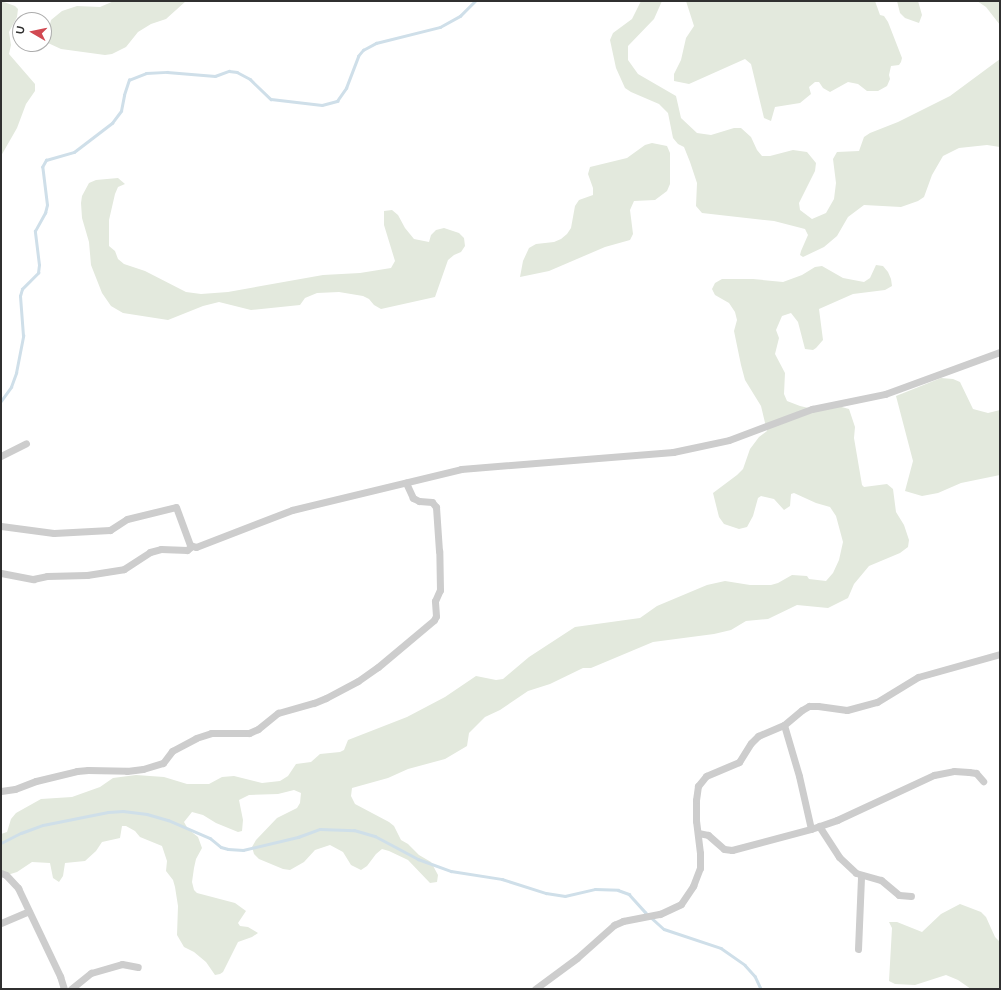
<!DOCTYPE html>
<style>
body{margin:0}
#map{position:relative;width:1001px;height:990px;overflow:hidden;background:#fff;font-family:Raleway,sans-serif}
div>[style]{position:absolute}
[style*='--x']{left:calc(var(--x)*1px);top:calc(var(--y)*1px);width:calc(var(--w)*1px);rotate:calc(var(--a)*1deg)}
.green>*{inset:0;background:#e3e9dd}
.stream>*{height:2.5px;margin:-1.25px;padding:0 1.25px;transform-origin:1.25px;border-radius:1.25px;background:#cfdfe9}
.minor>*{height:7px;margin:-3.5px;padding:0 3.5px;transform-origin:3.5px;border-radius:3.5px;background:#cdcdcd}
span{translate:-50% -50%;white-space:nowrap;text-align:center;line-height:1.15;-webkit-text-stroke:4px #fff;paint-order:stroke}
.frame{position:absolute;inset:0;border:2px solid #303030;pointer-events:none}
.north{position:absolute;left:12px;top:12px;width:40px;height:40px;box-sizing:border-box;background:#fff;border:1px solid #acacac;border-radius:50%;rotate:279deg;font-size:11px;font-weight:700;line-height:16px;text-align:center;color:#303030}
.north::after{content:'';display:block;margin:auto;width:14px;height:18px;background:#d14952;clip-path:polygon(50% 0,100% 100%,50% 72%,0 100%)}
</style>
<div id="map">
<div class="green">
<div style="clip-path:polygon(1px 1px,15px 6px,18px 9px,17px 17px,9px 32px,11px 45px,9px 54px,35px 84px,35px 91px,26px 104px,17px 128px,1px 156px)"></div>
<div style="clip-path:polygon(114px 1px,186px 1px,166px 19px,151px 24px,138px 32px,126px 47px,112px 54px,105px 55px,61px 49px,48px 43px,47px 36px,51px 20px,62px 11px,77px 6px,100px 7px)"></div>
<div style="clip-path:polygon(641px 1px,662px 1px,654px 19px,628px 46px,628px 60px,638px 74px,676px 96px,681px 118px,697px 133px,711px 135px,734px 128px,741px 128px,751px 137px,757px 150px,762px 156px,770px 156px,793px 150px,807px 152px,816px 163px,815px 171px,799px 203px,800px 210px,812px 219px,826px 213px,834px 199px,836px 183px,833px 159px,837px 152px,859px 151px,864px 137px,870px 133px,898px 122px,950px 96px,1000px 59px,1000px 147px,987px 145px,959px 148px,943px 156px,932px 175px,924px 197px,918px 201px,901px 207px,864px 205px,848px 217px,837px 236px,824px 247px,803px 257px,800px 255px,801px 251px,808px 235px,805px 229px,774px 221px,702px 213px,696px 206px,697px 183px,690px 162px,684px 147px,678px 144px,673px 138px,668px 113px,659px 104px,631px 92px,625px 88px,616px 68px,610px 40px,613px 33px,632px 19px)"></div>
<div style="clip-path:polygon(686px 1px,875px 1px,880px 15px,884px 16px,888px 22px,902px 58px,901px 62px,899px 65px,891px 66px,889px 75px,890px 79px,887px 86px,878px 91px,867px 91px,858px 84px,848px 82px,830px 92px,823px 88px,819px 82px,815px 82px,809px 87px,811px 94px,800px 103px,775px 107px,771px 121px,764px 118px,751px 64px,745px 59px,689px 84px,674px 81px,674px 74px,681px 60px,686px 38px,694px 26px)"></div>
<div style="clip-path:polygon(897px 1px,918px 1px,922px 15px,919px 23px,905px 18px,900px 13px)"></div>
<div style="clip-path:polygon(977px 1px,1000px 1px,1000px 25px,986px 7px)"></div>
<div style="clip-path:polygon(652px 143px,667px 146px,670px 153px,670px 184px,667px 191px,655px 200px,634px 201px,630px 210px,633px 234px,630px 240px,605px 247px,549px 271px,520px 277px,523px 261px,529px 248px,536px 244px,554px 242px,561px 239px,567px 234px,571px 228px,575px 206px,579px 200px,593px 195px,593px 188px,588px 174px,590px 167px,627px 158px,645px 145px)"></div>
<div style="clip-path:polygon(118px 178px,125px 184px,118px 187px,115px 194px,109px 220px,109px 246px,115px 251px,118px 259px,124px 264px,145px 271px,186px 292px,201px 294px,228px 292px,323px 275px,360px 273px,391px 268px,395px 261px,384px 225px,384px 211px,392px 210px,398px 215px,405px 228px,414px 239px,429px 242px,431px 235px,436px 230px,444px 228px,459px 233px,464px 238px,465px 246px,461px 252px,454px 255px,448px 260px,435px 297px,381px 309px,374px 305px,369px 299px,363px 296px,339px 292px,317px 293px,305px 298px,300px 305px,251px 310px,219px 302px,203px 306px,168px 320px,123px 313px,111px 306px,102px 293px,91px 265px,89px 242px,82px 218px,81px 203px,82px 196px,89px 183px,96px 180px)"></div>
<div style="clip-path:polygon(876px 265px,883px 266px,888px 272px,891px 279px,892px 286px,885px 290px,853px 294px,819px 309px,823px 340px,816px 348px,813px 350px,805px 349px,798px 322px,791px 313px,782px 316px,776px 330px,779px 338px,775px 354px,785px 373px,784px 394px,787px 401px,800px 406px,817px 410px,838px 406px,849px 409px,855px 427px,854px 438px,862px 485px,864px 487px,887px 484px,893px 489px,896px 512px,904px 525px,909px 540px,908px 547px,900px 553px,869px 566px,854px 584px,848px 598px,828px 608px,797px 605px,768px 619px,746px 621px,731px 630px,714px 634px,653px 642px,591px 668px,583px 668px,550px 684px,528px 691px,500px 710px,485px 717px,469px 733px,467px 746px,445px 759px,408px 769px,388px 778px,352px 788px,351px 796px,355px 804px,389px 822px,394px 826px,401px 840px,408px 844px,419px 855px,431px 862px,438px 875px,437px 882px,430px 883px,408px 860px,389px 851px,382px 849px,376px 854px,367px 866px,361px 870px,351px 865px,343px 852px,330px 845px,315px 850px,304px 862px,290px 870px,283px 869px,259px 859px,254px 854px,252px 847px,256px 840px,277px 818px,297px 808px,300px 803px,301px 793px,294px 790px,278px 794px,249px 795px,239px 800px,243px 820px,242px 831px,238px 832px,216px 823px,203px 815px,192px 812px,184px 822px,188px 829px,198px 837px,202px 848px,196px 859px,194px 868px,192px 882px,194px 890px,197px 893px,235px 903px,246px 911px,238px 923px,240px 926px,248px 927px,258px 933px,252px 937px,238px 942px,223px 972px,220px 974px,215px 975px,206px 962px,194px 952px,184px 947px,177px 935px,178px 906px,175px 887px,173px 880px,166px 871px,167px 861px,162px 846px,140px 837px,135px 831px,126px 826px,122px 826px,120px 838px,102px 842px,96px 851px,85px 861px,65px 863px,63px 876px,59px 882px,53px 878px,50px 863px,32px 862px,17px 872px,1px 877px,1px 834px,7px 832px,11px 819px,16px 813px,41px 799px,72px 797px,100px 787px,113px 778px,136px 775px,164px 777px,187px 784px,209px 784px,222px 777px,234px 776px,262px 783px,280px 781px,288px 776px,296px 764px,311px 762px,320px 754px,340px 752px,344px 750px,348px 740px,407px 717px,445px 697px,476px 676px,496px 680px,503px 679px,529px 657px,575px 627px,640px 618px,657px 606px,707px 585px,725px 581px,750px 585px,771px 585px,778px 583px,792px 575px,807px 576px,809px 579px,826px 581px,833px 573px,839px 560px,843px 542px,836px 516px,830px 507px,816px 503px,794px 493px,791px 494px,790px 506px,784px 510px,774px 499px,761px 496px,758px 498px,753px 516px,747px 527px,739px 529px,724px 524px,719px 517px,713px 493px,737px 475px,743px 469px,750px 449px,759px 437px,767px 431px,761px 406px,745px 380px,741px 365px,734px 331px,737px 320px,735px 312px,729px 303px,715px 295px,712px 289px,715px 283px,722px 279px,753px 279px,783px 282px,802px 275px,815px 267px,822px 266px,843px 278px,864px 282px,870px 278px)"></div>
<div style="clip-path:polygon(941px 378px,953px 379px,960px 382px,973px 409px,988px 413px,1000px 410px,1000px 475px,961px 483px,938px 493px,922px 496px,905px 491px,913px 461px,896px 396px)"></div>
<div style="clip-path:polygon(960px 904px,981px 912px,986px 917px,995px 937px,1000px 942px,1000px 989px,971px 989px,958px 980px,946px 975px,915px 985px,895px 984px,889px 981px,892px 928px,889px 922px,897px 922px,922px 932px,941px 914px)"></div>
</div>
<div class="stream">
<div style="--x:1;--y:401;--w:17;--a:-54"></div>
<div style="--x:11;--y:387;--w:15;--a:-70"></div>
<div style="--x:16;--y:373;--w:38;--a:-79"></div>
<div style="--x:23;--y:336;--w:40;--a:-94.3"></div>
<div style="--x:20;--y:296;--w:7;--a:-74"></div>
<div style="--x:22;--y:289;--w:23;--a:-45"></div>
<div style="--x:38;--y:273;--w:8;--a:-83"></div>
<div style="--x:39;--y:265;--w:34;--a:-97"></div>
<div style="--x:35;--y:231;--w:21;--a:-61"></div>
<div style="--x:45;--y:213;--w:8;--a:-76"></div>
<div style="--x:47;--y:205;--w:38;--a:-97"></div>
<div style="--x:42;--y:167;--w:8;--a:-60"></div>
<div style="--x:46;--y:160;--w:29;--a:-16"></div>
<div style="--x:74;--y:152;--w:48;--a:-37.3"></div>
<div style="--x:112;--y:123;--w:15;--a:-53"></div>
<div style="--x:121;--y:111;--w:16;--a:-79"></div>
<div style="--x:124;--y:95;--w:16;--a:-72"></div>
<div style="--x:129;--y:80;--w:18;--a:-22"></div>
<div style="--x:146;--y:73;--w:21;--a:-3"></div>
<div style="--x:167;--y:72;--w:48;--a:4.8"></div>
<div style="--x:215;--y:76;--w:15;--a:-20"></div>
<div style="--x:229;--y:71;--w:8;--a:7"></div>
<div style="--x:237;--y:72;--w:15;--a:28"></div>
<div style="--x:250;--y:79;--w:29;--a:44"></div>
<div style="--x:271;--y:99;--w:51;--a:6.7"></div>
<div style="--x:322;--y:105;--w:16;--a:-15"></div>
<div style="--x:337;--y:101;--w:16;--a:-55"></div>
<div style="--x:346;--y:88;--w:34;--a:-69"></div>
<div style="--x:358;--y:56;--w:8;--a:-50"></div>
<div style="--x:363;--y:50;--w:15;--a:-28"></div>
<div style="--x:376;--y:43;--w:66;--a:-14"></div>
<div style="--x:440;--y:27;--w:23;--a:-29"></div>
<div style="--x:460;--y:16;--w:21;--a:-45"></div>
<div style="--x:1;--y:843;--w:22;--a:-27"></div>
<div style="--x:21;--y:833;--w:23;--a:-20"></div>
<div style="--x:43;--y:825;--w:66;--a:-11.3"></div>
<div style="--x:108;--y:812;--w:15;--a:-4"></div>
<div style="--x:123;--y:811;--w:24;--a:7"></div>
<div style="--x:147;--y:814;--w:22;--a:16"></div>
<div style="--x:168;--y:820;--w:46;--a:23.2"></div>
<div style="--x:210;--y:838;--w:14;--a:39"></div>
<div style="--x:221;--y:847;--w:7;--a:16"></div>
<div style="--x:228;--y:849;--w:15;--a:4"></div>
<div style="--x:243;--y:850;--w:57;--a:-13.3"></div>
<div style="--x:298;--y:837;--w:23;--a:-20"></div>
<div style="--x:320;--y:829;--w:34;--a:2"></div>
<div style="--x:354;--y:830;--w:22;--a:16"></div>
<div style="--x:375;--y:836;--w:49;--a:28.1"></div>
<div style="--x:418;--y:859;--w:35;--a:20"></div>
<div style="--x:451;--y:871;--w:52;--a:8.9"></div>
<div style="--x:502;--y:879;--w:46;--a:17.7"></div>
<div style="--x:546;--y:893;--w:19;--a:9"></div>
<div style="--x:565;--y:896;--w:31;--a:-13"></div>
<div style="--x:595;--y:889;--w:23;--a:2"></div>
<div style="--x:618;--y:890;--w:12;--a:20"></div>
<div style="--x:629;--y:894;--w:24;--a:48"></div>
<div style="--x:645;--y:912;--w:25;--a:42"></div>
<div style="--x:664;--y:929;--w:60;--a:18.4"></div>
<div style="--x:721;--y:948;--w:29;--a:35"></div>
<div style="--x:745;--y:965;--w:15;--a:48"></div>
<div style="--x:755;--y:976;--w:14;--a:65"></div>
</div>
<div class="minor">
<div style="--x:1;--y:456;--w:28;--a:-27"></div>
<div style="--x:1;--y:526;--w:53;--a:7.5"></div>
<div style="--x:54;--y:533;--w:56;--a:-3.1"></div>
<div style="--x:110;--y:530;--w:20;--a:-33"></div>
<div style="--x:127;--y:519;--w:50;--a:-13.8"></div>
<div style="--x:176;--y:507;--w:40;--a:69.8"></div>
<div style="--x:190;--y:545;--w:6;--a:18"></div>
<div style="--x:196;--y:547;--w:103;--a:-21.1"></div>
<div style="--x:292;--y:510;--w:174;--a:-13.6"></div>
<div style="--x:461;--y:469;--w:213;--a:-4.6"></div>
<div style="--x:673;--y:452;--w:57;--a:-12.1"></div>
<div style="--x:729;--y:440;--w:89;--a:-20.5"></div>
<div style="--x:812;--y:409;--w:75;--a:-11.6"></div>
<div style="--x:885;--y:394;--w:122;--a:-20.1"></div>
<div style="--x:1;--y:573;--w:33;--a:11"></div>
<div style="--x:33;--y:579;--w:14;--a:-12"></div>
<div style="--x:47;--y:576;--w:40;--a:-1.4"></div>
<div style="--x:87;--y:575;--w:37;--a:-9"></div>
<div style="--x:124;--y:569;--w:31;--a:-33"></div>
<div style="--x:150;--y:552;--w:11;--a:-15"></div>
<div style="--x:161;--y:549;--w:26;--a:2"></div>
<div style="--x:187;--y:550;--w:6;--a:-39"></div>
<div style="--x:784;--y:725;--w:53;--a:73.6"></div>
<div style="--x:799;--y:776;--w:54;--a:77.2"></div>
<div style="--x:1;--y:791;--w:14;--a:-8"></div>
<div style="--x:15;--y:789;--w:22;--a:-21"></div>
<div style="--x:36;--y:781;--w:42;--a:-13.7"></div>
<div style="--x:77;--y:771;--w:11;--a:-5"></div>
<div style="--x:88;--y:770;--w:39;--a:1"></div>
<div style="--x:127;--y:771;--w:16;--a:-7"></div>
<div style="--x:143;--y:769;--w:21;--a:-17"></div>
<div style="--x:163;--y:763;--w:15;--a:-53"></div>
<div style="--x:172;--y:751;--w:27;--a:-28"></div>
<div style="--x:196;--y:738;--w:16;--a:-18"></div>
<div style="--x:211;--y:733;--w:38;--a:0"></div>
<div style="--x:249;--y:733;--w:10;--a:-24"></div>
<div style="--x:258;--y:729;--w:26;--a:-39"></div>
<div style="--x:278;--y:713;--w:37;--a:-16"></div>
<div style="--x:314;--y:703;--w:13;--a:-23"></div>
<div style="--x:326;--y:698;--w:36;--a:-28"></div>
<div style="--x:358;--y:681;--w:24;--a:-35"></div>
<div style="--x:378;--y:667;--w:73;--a:-40"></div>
<div style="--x:434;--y:620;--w:4;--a:-63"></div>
<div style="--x:436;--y:616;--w:15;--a:-94"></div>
<div style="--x:435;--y:601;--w:12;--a:-66"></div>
<div style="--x:440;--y:590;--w:39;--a:-91"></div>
<div style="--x:439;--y:551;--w:44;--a:-93.9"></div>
<div style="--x:436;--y:507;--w:6;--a:-129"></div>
<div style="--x:432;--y:502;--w:13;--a:-176"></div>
<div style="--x:419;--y:501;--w:7;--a:-153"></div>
<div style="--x:413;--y:498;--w:17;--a:-115"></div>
<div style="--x:819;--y:826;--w:37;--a:57"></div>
<div style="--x:839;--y:857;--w:23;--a:43"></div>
<div style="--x:856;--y:873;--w:26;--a:16"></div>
<div style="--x:881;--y:880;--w:23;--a:40"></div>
<div style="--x:899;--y:895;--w:12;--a:5"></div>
<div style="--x:698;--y:833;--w:10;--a:11"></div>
<div style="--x:708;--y:835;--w:21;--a:41"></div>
<div style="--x:724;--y:849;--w:8;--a:7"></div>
<div style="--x:732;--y:850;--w:82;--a:-14.9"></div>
<div style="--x:811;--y:829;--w:28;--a:-19"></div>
<div style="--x:837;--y:820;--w:107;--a:-24.9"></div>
<div style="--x:934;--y:775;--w:20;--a:-11"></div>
<div style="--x:954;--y:771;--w:15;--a:4"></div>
<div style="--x:969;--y:772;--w:7;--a:8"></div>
<div style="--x:976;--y:773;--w:11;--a:49"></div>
<div style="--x:1;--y:873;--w:5;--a:22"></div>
<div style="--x:6;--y:875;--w:18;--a:47"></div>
<div style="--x:18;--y:888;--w:98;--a:64.5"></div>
<div style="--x:60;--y:976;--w:14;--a:73"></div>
<div style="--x:1;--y:923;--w:30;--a:-23"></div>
<div style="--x:858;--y:949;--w:73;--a:-87.6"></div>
<div style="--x:71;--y:989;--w:26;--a:-39"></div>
<div style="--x:91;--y:973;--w:32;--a:-16"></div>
<div style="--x:122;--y:964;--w:16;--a:11"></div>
<div style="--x:535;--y:989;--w:52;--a:-36.4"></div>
<div style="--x:577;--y:958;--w:50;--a:-41.7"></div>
<div style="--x:614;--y:925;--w:10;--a:-24"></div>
<div style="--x:623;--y:921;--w:38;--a:-11"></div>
<div style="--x:660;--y:914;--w:23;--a:-25"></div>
<div style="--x:681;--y:904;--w:22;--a:-56"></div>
<div style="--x:693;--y:886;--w:19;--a:-69"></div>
<div style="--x:700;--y:868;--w:15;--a:-90"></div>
<div style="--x:700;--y:853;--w:32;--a:-97"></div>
<div style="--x:696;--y:821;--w:21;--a:-90"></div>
<div style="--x:696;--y:800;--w:14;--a:-82"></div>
<div style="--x:698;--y:786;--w:13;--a:-51"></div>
<div style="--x:706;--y:776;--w:36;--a:-23"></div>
<div style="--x:739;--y:762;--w:22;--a:-58"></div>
<div style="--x:751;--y:743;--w:10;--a:-45"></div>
<div style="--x:758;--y:736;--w:28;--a:-23"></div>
<div style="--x:784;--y:725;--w:23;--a:-40"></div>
<div style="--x:802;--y:710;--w:8;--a:-30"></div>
<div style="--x:809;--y:706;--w:9;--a:0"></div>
<div style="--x:818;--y:706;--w:29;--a:8"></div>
<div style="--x:847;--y:710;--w:31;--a:-15"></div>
<div style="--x:877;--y:702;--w:48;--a:-31.4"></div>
<div style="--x:918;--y:677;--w:85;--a:-15.7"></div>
</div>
<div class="frame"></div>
<div class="north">U</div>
</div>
